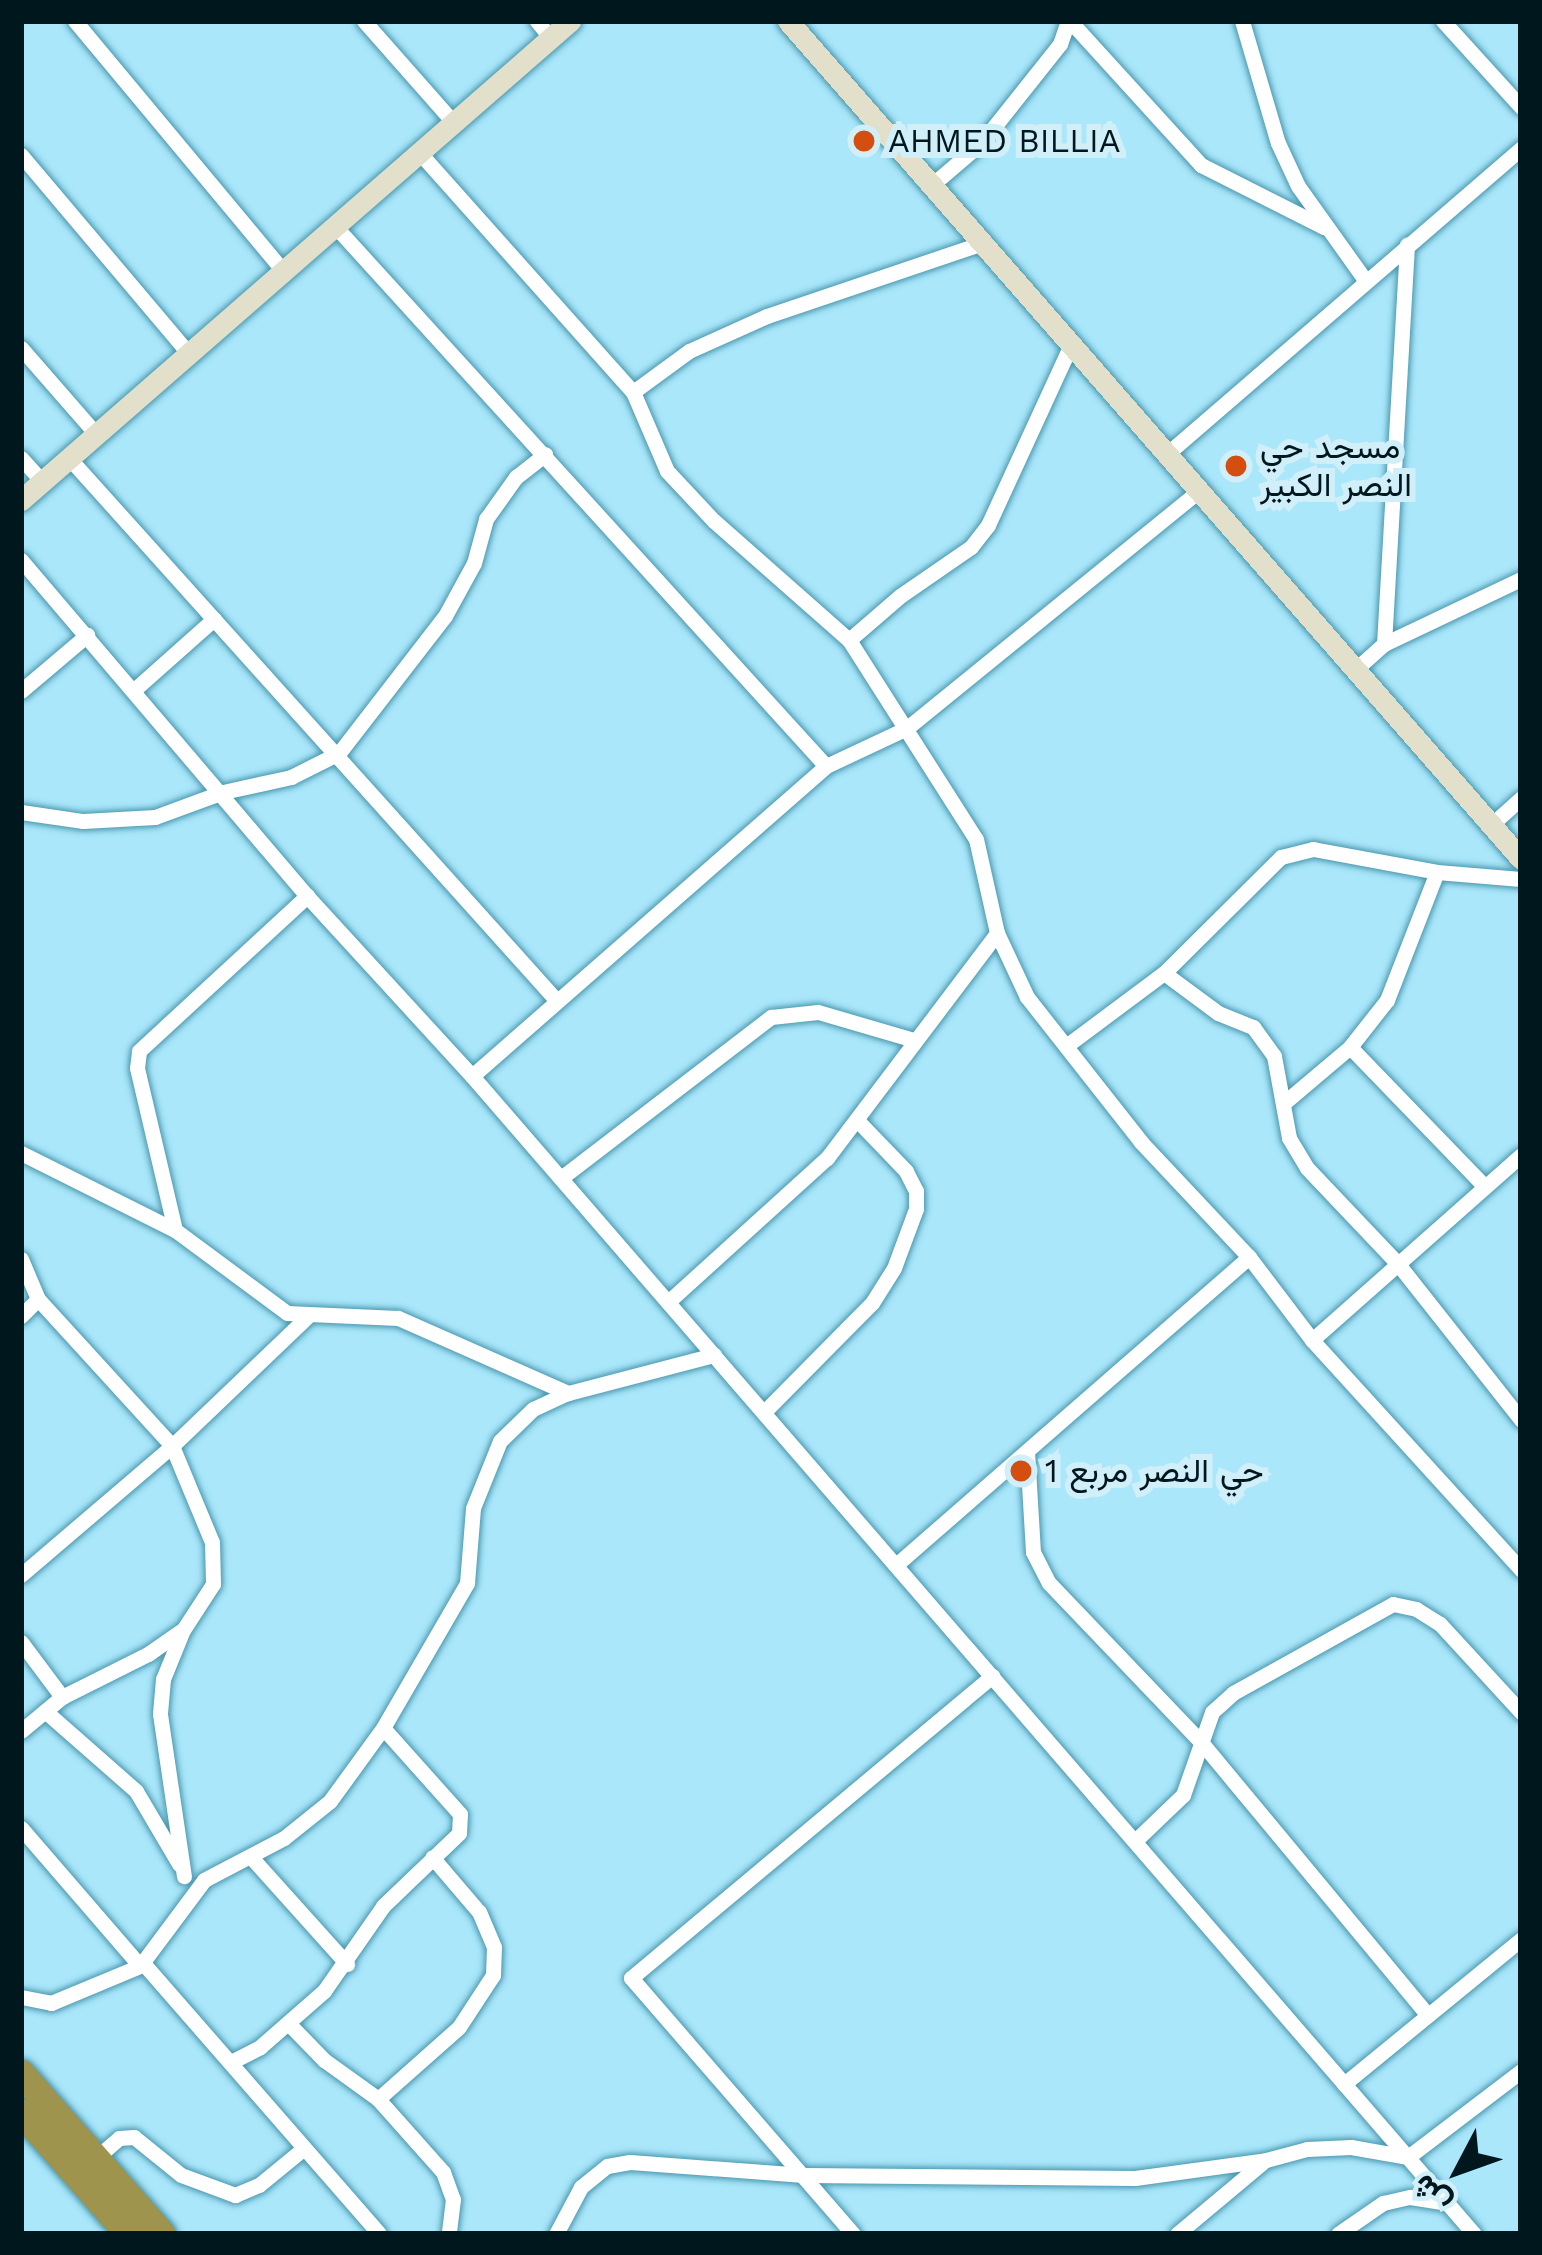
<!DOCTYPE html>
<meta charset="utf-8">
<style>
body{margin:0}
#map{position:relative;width:1542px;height:2255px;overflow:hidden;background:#aae7fb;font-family:"Work Sans",Vazirmatn,sans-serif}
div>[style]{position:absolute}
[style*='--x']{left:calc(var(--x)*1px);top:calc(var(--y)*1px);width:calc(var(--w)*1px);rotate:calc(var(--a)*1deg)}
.roads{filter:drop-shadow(0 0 3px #4997ae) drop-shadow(0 0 3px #4997ae)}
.street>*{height:15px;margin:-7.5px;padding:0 7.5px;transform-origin:7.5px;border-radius:7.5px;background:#fff}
.secondary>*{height:21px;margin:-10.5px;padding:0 10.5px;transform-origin:10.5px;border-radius:10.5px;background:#e2dfca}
.highway>*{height:27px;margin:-13.5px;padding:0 13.5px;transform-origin:13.5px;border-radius:13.5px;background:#9f944e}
.dots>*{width:33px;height:33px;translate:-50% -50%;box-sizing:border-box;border:6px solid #d1eff9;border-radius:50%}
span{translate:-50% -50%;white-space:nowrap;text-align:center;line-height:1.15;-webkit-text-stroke:12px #d1eff9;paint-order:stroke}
.poi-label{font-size:33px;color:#01171e}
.left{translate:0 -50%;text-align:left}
.frame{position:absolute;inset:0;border:24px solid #01171e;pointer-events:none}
.north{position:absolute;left:1398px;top:2111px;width:120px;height:120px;-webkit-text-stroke:9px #d1eff9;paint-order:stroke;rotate:229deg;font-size:33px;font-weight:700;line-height:48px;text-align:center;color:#01171e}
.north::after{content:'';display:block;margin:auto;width:42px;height:54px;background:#01171e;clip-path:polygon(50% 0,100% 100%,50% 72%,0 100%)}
</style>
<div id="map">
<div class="roads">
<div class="street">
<div style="--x:75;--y:21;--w:325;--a:50.2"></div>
<div style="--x:364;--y:21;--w:136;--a:48.6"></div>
<div style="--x:537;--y:21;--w:22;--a:51"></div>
<div style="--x:1070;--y:21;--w:195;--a:47.7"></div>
<div style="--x:1201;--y:165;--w:138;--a:26.8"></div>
<div style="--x:1242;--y:21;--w:127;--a:73.6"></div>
<div style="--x:1278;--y:143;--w:47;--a:65.1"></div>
<div style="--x:1298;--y:186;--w:115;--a:54.5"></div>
<div style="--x:1443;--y:21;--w:116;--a:47.8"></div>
<div style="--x:419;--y:152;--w:322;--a:48.3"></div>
<div style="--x:633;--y:392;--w:86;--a:66.7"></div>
<div style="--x:667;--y:471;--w:69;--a:46.8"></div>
<div style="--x:714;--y:521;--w:180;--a:41.4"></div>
<div style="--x:849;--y:640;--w:236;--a:57.5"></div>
<div style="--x:976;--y:839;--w:96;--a:77.4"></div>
<div style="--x:997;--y:933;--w:71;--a:64.9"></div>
<div style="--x:1027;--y:997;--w:184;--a:51.8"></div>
<div style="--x:1141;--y:1142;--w:158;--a:46.8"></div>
<div style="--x:1249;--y:1257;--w:104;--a:52.8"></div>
<div style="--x:1312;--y:1340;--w:311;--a:47.7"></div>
<div style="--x:21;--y:155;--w:260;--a:49.8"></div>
<div style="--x:933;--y:184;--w:65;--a:-40.6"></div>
<div style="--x:982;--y:142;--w:125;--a:-51.5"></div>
<div style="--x:1060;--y:44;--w:24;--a:-71"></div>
<div style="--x:334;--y:225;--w:731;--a:47.72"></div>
<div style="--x:21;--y:348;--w:114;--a:48.9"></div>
<div style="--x:633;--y:392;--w:69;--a:-36.2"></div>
<div style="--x:689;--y:351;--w:85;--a:-24.2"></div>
<div style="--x:767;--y:316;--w:230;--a:-18.7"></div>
<div style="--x:1168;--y:453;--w:467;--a:-40.8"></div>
<div style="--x:21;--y:458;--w:31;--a:48"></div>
<div style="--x:69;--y:458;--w:730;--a:48.05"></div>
<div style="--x:21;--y:560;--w:441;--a:49.6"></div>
<div style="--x:307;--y:896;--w:244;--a:47.5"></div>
<div style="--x:472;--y:1076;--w:1531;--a:49.13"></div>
<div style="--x:849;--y:640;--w:67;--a:-40.8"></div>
<div style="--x:900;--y:596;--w:86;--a:-34.6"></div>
<div style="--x:971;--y:547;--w:28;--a:-52"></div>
<div style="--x:988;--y:525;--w:201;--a:-65.3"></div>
<div style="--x:1384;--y:644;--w:400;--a:-86.7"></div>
<div style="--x:1356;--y:669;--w:38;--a:-42"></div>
<div style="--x:1384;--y:644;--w:152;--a:-25.4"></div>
<div style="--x:134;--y:690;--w:107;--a:-41.6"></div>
<div style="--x:21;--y:691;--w:87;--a:-40.3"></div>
<div style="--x:21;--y:812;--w:63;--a:8.3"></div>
<div style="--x:83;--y:821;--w:72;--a:-3.2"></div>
<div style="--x:155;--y:817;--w:72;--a:-20.2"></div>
<div style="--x:223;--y:792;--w:70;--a:-12.4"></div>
<div style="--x:291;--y:777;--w:54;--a:-26.6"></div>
<div style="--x:339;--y:753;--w:173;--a:-52.3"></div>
<div style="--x:445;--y:616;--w:60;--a:-61.3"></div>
<div style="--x:474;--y:563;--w:46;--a:-74.7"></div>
<div style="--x:486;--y:519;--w:52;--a:-54.5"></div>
<div style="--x:516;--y:477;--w:37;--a:-38"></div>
<div style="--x:1491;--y:825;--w:40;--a:-42"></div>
<div style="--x:1164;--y:973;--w:67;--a:36.5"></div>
<div style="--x:1218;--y:1013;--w:38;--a:22"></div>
<div style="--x:1253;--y:1027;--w:36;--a:54"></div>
<div style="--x:1274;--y:1056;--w:83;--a:79.6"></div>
<div style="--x:1289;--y:1138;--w:35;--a:59"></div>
<div style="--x:1307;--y:1168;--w:132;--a:46.5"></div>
<div style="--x:1398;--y:1264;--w:199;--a:51.7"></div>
<div style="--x:1066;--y:1046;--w:122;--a:-36.7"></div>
<div style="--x:1164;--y:973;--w:165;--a:-44.8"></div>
<div style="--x:1281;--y:857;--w:33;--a:-14"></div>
<div style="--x:1313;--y:849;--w:126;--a:10.5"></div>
<div style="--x:1437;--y:872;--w:84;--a:4.8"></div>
<div style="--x:1350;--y:1047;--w:194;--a:46"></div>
<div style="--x:472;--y:1076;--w:471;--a:-41.2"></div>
<div style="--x:826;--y:766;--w:89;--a:-25.1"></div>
<div style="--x:907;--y:728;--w:377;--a:-39.1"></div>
<div style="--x:1285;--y:1102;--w:85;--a:-40.2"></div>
<div style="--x:1350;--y:1047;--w:60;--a:-51.8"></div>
<div style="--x:1387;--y:1000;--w:137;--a:-68.7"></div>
<div style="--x:21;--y:1153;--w:172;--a:26.6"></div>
<div style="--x:175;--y:1230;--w:139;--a:36.5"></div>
<div style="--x:287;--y:1313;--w:111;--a:2.6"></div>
<div style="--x:398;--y:1318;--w:186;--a:23.8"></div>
<div style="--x:561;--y:1178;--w:265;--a:-37.5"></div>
<div style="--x:771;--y:1017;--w:47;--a:-6.1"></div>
<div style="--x:818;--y:1012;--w:100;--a:16.3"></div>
<div style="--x:175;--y:1230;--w:166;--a:-103.2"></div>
<div style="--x:137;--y:1068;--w:17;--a:-83"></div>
<div style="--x:139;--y:1051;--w:229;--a:-42.7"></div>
<div style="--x:21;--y:1259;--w:43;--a:67"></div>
<div style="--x:38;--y:1299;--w:199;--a:47.6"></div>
<div style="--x:172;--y:1446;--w:104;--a:67.4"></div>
<div style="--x:212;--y:1542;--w:42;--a:88.6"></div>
<div style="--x:213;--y:1584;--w:55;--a:123.1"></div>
<div style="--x:183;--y:1630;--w:53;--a:112.2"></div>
<div style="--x:163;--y:1679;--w:35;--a:95"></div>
<div style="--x:160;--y:1714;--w:164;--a:81.6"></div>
<div style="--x:668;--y:1302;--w:215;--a:-42.2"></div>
<div style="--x:827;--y:1158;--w:282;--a:-52.9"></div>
<div style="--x:21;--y:1316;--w:24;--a:-45"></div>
<div style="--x:1312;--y:1340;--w:279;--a:-41.5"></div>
<div style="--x:764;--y:1412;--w:153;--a:-45.3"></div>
<div style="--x:872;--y:1303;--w:41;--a:-57.8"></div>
<div style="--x:894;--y:1268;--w:63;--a:-69.6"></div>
<div style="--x:916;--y:1209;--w:18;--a:-90"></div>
<div style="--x:916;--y:1191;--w:22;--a:-117"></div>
<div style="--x:906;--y:1171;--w:71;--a:-133.9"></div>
<div style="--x:1027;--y:1451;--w:101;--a:86.6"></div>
<div style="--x:1033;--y:1552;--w:35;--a:63"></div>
<div style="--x:1049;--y:1583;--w:220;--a:46.3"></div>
<div style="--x:1201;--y:1742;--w:355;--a:50.3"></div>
<div style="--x:896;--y:1565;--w:468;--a:-41.1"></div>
<div style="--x:21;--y:1575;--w:199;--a:-40.5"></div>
<div style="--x:172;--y:1446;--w:188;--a:-43.7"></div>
<div style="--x:21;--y:1642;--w:69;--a:53.3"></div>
<div style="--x:45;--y:1711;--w:121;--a:41.3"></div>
<div style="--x:136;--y:1791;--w:85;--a:59.5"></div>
<div style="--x:21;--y:1731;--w:53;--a:-39.7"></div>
<div style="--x:62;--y:1697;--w:96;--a:-26.6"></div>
<div style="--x:148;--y:1654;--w:39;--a:-35"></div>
<div style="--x:21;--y:1828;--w:182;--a:49.2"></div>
<div style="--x:1136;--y:1840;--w:65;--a:-43.8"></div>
<div style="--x:1183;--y:1795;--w:88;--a:-70.7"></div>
<div style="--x:1212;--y:1712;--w:28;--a:-42"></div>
<div style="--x:1233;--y:1693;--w:183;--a:-29.1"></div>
<div style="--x:1393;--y:1604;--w:24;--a:12"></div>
<div style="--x:1416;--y:1609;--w:28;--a:32"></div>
<div style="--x:1440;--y:1624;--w:120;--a:47.4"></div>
<div style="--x:251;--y:1857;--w:144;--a:48.1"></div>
<div style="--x:143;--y:1963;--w:359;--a:48.9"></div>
<div style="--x:21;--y:1997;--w:31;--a:11"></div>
<div style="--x:51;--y:2003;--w:96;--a:-22.6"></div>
<div style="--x:140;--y:1966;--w:107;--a:-53.3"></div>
<div style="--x:204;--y:1880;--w:90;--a:-27.7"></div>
<div style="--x:284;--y:1838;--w:59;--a:-38.8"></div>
<div style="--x:330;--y:1801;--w:90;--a:-54"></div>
<div style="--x:383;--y:1728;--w:168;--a:-59.9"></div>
<div style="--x:467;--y:1583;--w:75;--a:-85.4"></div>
<div style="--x:473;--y:1508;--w:72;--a:-68.1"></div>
<div style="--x:500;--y:1441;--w:46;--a:-44.1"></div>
<div style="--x:533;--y:1409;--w:38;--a:-25"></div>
<div style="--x:568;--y:1393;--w:151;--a:-14.6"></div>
<div style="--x:288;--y:2023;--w:52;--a:45.8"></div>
<div style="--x:324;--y:2060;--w:67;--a:35.8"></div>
<div style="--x:378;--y:2099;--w:98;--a:48.3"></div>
<div style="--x:443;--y:2172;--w:29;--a:70"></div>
<div style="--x:453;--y:2199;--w:35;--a:97"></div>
<div style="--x:231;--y:2062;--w:33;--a:-27"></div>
<div style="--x:260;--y:2047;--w:85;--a:-41.2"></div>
<div style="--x:324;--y:1991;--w:103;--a:-55.2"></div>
<div style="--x:383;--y:1906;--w:105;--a:-43.8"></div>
<div style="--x:459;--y:1833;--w:19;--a:-87"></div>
<div style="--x:460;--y:1814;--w:115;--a:-131.8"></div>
<div style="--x:1344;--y:2084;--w:229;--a:-39.3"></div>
<div style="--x:378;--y:2099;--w:108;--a:-41.6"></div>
<div style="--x:459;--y:2027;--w:62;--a:-56.8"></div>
<div style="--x:493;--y:1975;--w:28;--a:-88"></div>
<div style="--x:494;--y:1947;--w:38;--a:-113"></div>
<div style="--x:479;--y:1912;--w:72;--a:-130.5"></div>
<div style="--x:96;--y:2158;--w:30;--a:-41"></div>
<div style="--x:119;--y:2138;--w:15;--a:-4"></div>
<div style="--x:134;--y:2137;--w:60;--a:39"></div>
<div style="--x:181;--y:2175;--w:58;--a:20.3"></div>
<div style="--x:235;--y:2195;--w:26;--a:-23"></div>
<div style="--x:259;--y:2185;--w:58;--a:-39.4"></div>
<div style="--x:556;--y:2234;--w:53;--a:-62"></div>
<div style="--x:581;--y:2187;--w:33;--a:-39"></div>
<div style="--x:607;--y:2166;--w:23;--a:-10"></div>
<div style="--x:630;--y:2162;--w:174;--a:4.3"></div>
<div style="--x:804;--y:2175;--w:331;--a:0.5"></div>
<div style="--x:1135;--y:2178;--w:132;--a:-7.8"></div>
<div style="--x:1266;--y:2160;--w:42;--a:-15"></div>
<div style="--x:1307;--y:2149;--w:44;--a:-2.6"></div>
<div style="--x:1351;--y:2147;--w:58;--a:10"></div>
<div style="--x:1408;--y:2157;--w:142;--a:-37.3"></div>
<div style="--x:853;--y:2234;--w:339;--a:-130.9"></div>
<div style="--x:631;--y:1978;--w:471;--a:-39.9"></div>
<div style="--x:1177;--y:2234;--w:111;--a:-39.9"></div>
<div style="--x:1338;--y:2234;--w:55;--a:-34.6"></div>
<div style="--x:1383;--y:2203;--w:28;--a:-13"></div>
<div style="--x:1410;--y:2197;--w:37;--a:9"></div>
</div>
<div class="secondary">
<div style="--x:788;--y:21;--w:1113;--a:48.82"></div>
<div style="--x:21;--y:500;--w:729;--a:-41.1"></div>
</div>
<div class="highway">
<div style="--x:21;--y:2073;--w:214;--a:48.8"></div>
<div style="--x:21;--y:2112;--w:162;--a:48.7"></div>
</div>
</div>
<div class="dots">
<div style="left:864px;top:141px;background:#d44e0f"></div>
<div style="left:1236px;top:466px;background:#d44e0f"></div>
<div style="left:1021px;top:1471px;background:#d44e0f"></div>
</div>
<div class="poi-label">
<span class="left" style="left:888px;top:141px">AHMED BILLIA</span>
<span class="left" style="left:1260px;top:466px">مسجد حي<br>النصر الكبير</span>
<span class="left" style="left:1045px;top:1471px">حي النصر مربع 1</span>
</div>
<div class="frame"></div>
<div class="north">ش</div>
</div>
